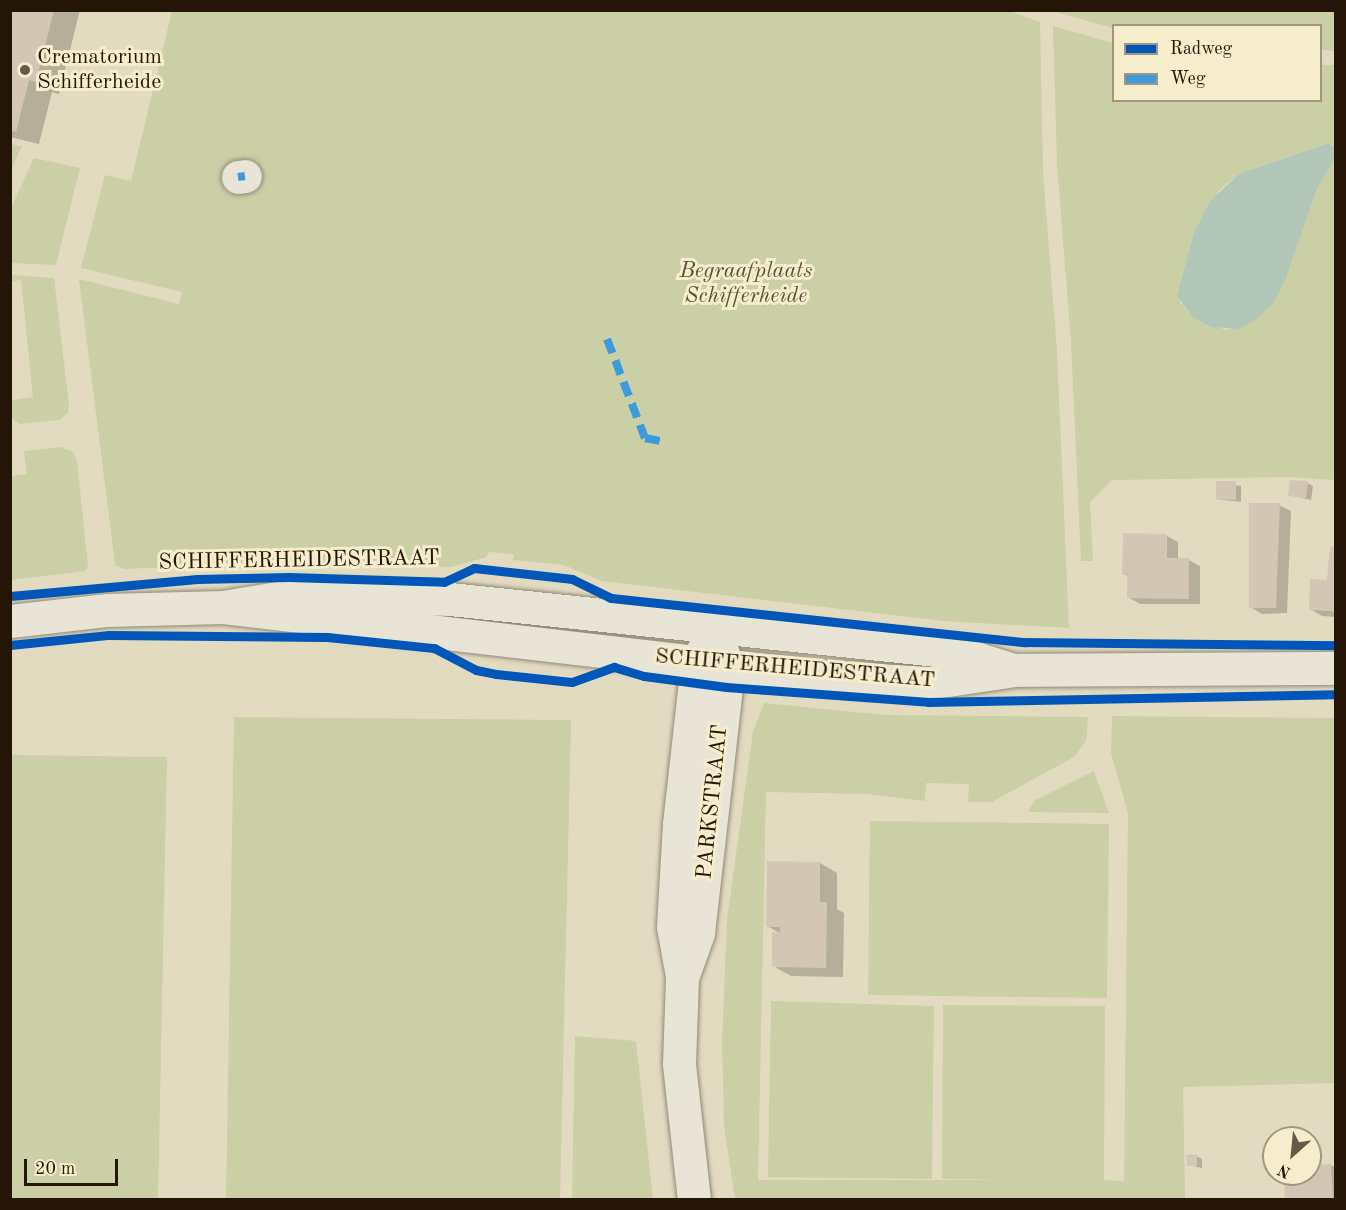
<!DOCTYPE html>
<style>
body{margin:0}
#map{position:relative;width:1346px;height:1210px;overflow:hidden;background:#e3dbc0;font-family:"Old Standard TT",serif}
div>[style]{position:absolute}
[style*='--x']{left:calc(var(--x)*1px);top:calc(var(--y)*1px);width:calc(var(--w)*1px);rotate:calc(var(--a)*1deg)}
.green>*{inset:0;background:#cacfa6}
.water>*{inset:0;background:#b1c6b7}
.shadow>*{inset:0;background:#0003}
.building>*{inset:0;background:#d4c6b5}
.roads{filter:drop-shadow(0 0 2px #908978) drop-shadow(0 0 2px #908978)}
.minor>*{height:33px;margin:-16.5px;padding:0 16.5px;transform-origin:16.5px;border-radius:16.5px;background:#e8e4d6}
.quiet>*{height:8px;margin-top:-4px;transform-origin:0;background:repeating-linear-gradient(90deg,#3c9add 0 15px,transparent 0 23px)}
.cycleway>*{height:9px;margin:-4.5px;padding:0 4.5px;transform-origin:4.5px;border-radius:4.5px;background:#0057b8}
.dots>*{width:16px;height:16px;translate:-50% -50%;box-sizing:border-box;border:3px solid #f6edcd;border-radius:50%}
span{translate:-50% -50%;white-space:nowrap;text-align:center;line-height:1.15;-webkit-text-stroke:6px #f6edcd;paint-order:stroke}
.poi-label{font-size:22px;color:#251507}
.left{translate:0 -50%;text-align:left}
.park-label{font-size:22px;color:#575337;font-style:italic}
.street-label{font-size:22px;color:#251507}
.frame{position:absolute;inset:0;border:12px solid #251507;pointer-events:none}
.legend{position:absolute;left:1112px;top:24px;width:210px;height:78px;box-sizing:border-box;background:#f6edcd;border:2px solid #a2977e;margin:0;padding:8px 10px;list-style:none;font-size:18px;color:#251507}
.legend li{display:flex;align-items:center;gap:12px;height:30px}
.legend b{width:30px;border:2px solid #a2977e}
.north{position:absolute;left:1262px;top:1126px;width:60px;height:60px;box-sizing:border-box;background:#f6edcd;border:2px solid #a2977e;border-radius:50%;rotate:207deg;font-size:16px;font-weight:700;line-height:24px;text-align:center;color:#251507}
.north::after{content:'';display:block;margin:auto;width:21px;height:27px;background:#685a48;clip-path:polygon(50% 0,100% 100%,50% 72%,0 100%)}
.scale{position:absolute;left:24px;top:1159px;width:94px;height:27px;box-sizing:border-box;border:3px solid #251507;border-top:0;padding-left:8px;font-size:18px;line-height:21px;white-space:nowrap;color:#251507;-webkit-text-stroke:4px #f6edcd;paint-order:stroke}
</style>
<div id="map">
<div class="green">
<div style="clip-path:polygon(1007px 10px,1040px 22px,1043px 172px,1057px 351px,1069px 628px,944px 621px,602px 581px,564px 565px,513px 560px,514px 554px,488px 552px,487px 557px,451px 567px,297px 561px,124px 569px,115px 565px,79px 279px,179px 304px,182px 292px,81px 268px,105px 175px,131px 181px,172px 11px)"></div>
<div style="clip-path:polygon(1052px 11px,1335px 11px,1335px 51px,1321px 50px,1320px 26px,1113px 28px)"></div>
<div style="clip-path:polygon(1053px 26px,1113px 43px,1114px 100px,1320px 100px,1321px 65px,1335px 65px,1335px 148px,1324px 144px,1239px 174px,1218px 191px,1180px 302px,1198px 321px,1227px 330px,1248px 324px,1266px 311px,1281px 290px,1317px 189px,1335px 158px,1335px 480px,1291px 477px,1112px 480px,1090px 502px,1093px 561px,1081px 561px,1071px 342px,1057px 164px)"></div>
<div style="clip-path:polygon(11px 144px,22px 146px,11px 170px,10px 144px)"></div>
<div style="clip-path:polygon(34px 158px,80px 168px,56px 265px,11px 263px,11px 208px)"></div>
<div style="clip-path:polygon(11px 275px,54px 278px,69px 404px,68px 413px,60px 420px,20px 424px,11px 418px,12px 400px,33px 397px,21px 280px,11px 281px)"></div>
<div style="clip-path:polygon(61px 447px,73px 452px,77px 461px,88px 567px,85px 571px,11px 580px,11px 476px,27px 474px,24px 451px)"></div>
<div style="clip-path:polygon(764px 703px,885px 715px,1088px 717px,1086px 741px,1074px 757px,992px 802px,968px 802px,969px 784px,926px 783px,925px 801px,867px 794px,766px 792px,758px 1180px,1025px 1180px,942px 1179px,943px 1005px,1105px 1006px,1104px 1180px,1124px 1181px,1128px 813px,1111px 753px,1112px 716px,1335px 718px,1335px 1083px,1183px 1087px,1185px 1199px,735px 1199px,724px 1126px,722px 1043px,727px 919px,753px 732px)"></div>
<div style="clip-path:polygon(234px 717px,571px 720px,560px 1199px,226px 1199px)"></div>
<div style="clip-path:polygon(11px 755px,167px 757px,158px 1199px,11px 1199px)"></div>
<div style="clip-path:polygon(1094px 771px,1109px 813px,1028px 812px,1035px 800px)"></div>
<div style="clip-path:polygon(870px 821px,1109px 824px,1107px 998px,868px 995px)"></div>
<div style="clip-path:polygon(771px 1001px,934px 1006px,932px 1179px,768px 1177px)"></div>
<div style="clip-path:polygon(575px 1036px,636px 1041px,653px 1199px,572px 1199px)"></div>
</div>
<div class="water">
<div style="clip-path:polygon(1328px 143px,1335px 148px,1335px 158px,1317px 189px,1284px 283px,1274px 302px,1258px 318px,1239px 329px,1211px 327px,1194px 318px,1177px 296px,1194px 233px,1210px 201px,1239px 174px)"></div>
</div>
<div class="shadow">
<div style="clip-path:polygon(13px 10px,80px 10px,59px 94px,52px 92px,39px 144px,10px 137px)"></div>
<div style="clip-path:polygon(1218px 482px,1241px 486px,1241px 502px,1217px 499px)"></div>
<div style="clip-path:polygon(1307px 483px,1313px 486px,1311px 500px,1290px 495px)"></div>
<div style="clip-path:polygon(1279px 505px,1291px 511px,1287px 613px,1262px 614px,1250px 607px)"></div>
<div style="clip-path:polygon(1167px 536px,1178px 542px,1178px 559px,1189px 560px,1200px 566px,1200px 604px,1140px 604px,1128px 597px,1129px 577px,1124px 574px)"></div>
<div style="clip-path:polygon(1336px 548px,1336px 617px,1322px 616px,1310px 609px,1328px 582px)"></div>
<div style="clip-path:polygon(769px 863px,820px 863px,837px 873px,837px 909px,844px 913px,843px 977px,791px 976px,773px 966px,773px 937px,778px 932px,767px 926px)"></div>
<div style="clip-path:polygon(1196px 1156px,1202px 1159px,1202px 1168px,1188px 1165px)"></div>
<div style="clip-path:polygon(1331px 1165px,1336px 1168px,1336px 1200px,1287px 1200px,1285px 1174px,1310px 1174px,1310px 1166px)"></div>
</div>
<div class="building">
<div style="clip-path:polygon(11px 10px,54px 10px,36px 82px,29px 80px,16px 132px,10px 130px)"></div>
<div style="clip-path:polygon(1290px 480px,1308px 481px,1306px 498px,1288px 496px)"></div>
<div style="clip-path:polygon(1216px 481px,1236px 481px,1236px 500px,1216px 499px)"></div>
<div style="clip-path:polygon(1249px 503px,1280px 503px,1276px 608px,1249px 608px)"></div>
<div style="clip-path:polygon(1123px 533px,1167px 534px,1167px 558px,1189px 558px,1189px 599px,1127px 598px,1127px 574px,1122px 575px)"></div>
<div style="clip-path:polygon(1330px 546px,1336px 547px,1336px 616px,1332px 611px,1309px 610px,1310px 579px,1327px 580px)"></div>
<div style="clip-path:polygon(767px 861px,820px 862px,820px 902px,827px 902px,826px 968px,772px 967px,772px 932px,780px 932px,780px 927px,766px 927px)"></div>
<div style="clip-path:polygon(1197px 1154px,1197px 1166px,1187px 1166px,1186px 1155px)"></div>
<div style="clip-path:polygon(1331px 1164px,1333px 1200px,1285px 1200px,1284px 1174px,1310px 1174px,1310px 1165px)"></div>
</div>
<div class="roads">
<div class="minor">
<div style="--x:238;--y:177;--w:7;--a:-8"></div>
<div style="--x:223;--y:607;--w:606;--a:6.63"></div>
<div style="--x:825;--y:677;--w:103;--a:3.3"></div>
<div style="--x:928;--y:683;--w:88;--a:-8.5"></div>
<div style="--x:1015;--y:670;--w:321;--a:-0.4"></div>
<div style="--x:10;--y:621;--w:98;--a:-6.5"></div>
<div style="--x:107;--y:610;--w:116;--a:-1.5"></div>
<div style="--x:223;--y:607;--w:79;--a:-9.5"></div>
<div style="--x:301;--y:594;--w:149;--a:1.9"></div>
<div style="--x:450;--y:599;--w:509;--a:5.98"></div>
<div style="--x:956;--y:652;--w:53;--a:17.4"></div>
<div style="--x:683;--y:975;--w:45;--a:-70.3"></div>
<div style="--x:698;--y:933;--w:248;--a:-83.5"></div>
<div style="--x:726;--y:687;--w:21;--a:-87"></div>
<div style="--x:727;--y:666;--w:22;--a:-108"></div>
<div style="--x:694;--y:1200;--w:137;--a:-96.3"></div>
<div style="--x:679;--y:1064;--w:88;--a:-88"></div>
<div style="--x:682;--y:976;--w:50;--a:-100.4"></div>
<div style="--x:673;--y:927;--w:103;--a:-86.7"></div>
<div style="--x:679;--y:824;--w:162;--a:-83.6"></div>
<div style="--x:697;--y:663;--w:21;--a:-65"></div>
</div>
</div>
<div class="quiet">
<div style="--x:238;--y:177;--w:7;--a:-8"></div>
<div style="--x:607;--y:339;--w:106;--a:69"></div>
<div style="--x:645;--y:438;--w:15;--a:11"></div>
</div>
<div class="cycleway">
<div style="--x:10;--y:596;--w:188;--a:-5.2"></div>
<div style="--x:197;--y:579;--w:92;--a:-1.2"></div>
<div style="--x:289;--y:577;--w:155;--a:1.8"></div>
<div style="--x:444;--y:582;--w:33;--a:-25"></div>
<div style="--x:474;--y:568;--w:99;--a:6.4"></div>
<div style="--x:572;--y:579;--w:43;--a:26"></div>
<div style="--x:611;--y:598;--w:416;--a:6.1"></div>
<div style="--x:1025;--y:642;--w:311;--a:0.6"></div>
<div style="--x:10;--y:645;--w:100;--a:-5.8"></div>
<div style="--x:109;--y:635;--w:218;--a:0.5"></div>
<div style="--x:327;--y:637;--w:108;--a:5.9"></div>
<div style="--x:434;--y:648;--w:47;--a:27.6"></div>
<div style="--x:476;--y:670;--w:20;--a:11"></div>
<div style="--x:496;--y:674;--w:76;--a:6"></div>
<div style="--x:572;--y:682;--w:45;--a:-19.7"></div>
<div style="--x:614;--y:667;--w:31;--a:17"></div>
<div style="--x:644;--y:676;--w:83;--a:7.6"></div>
<div style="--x:726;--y:687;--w:203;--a:4.2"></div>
<div style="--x:928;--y:702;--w:408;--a:-1.1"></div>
</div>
<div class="dots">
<div style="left:25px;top:70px;background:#685a48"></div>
</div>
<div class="poi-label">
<span class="left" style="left:37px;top:70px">Crematorium<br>Schifferheide</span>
</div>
<div class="park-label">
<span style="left:746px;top:284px">Begraafplaats<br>Schifferheide</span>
</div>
<div class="street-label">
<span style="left:299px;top:561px;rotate:-1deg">SCHIFFERHEIDESTRAAT</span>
<span style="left:795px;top:669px;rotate:5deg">SCHIFFERHEIDESTRAAT</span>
<span style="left:713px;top:802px;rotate:-84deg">PARKSTRAAT</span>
</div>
<div class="frame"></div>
<ul class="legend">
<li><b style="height:8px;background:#0057b8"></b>Radweg</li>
<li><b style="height:8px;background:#3c9add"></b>Weg</li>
</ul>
<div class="north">N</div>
<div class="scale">20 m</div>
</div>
